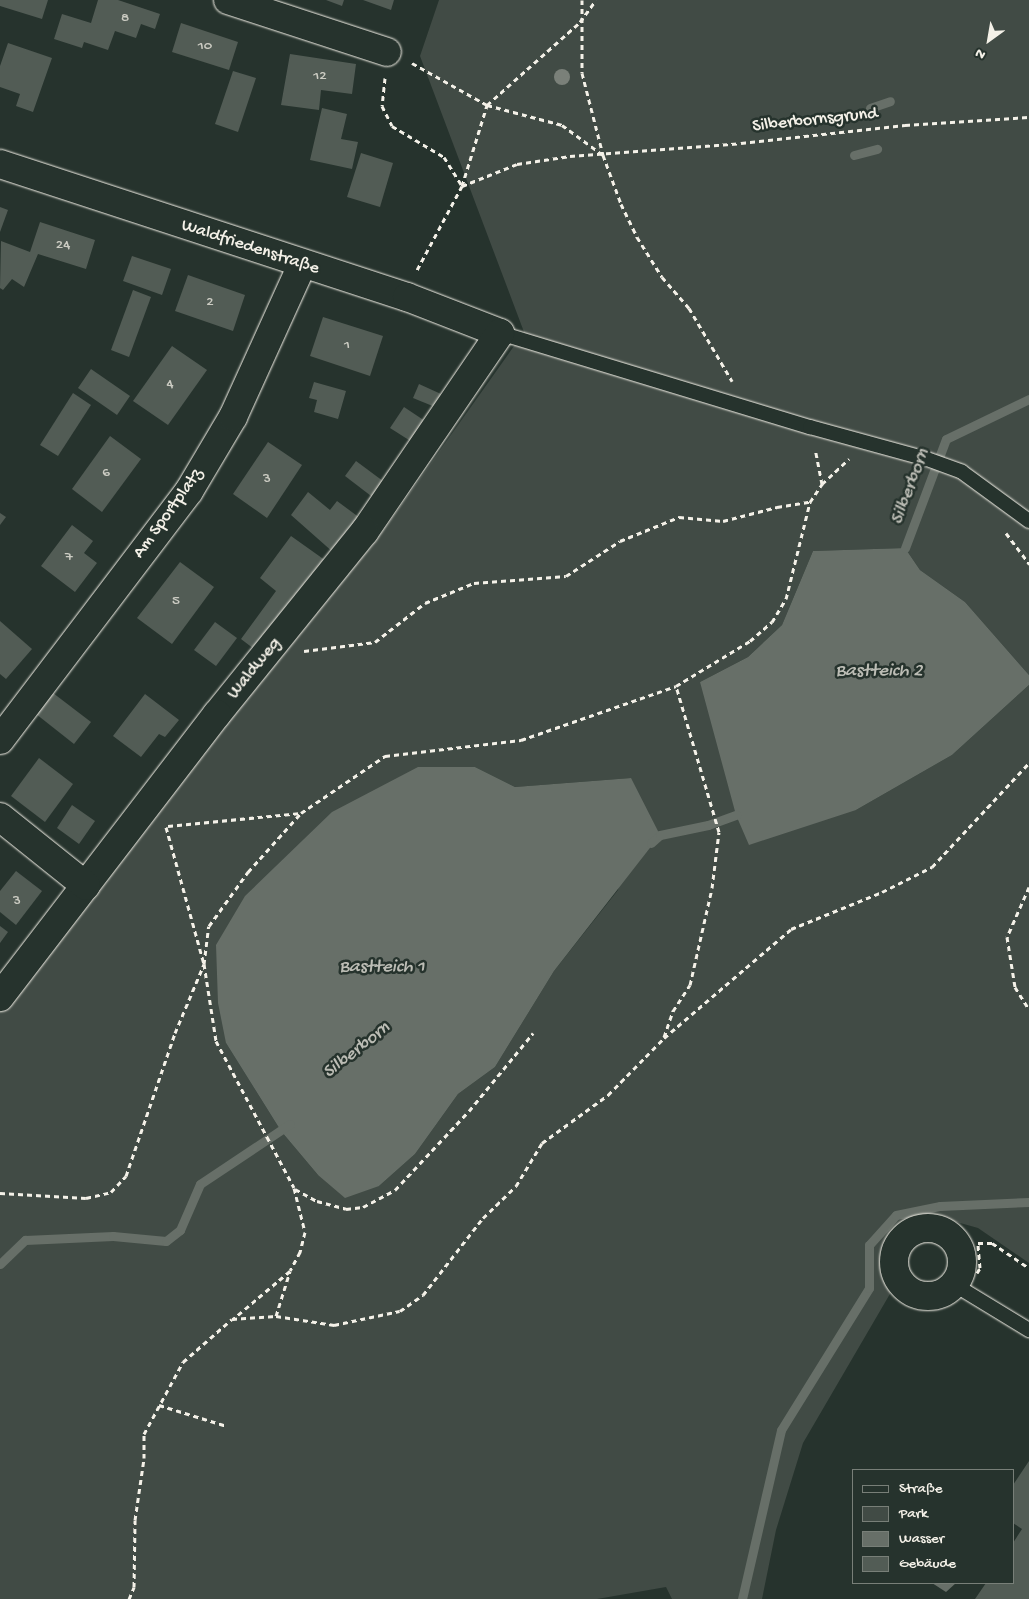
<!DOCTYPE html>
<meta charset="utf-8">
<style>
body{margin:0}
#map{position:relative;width:1029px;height:1599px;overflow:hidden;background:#26332d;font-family:"Gochi Hand",sans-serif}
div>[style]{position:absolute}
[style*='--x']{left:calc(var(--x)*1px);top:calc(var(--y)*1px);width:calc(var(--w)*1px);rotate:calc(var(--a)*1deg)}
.green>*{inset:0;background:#414b45}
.water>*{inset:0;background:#676f68}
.stream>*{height:9px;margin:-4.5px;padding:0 4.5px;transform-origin:4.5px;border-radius:4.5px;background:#676f68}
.building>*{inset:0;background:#525c55}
.path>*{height:3px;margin-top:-1.5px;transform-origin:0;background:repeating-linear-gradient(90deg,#f4f1e8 0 5px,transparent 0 9px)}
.roads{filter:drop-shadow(0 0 1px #f4f1e8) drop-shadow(0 0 1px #f4f1e8)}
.service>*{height:14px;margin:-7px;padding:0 7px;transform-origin:7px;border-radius:7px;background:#26332d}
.minor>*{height:28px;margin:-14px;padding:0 14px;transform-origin:14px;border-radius:14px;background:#26332d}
.minor>.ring{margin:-14px;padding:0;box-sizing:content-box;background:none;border:28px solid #26332d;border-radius:50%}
.trees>*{width:16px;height:16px;margin:-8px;border-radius:50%;background:#7a8079}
span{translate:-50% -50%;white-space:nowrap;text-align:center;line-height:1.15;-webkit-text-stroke:5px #26332d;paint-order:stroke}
.number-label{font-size:15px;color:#ccccc3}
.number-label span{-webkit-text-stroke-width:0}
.street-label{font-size:18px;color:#f4f1e8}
.water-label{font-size:19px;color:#bcbdb5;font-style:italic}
.legend{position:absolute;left:852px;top:1469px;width:162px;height:115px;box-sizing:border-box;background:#26332d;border:1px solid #787f78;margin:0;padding:6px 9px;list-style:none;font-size:15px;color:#f4f1e8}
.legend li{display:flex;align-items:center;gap:10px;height:25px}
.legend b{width:25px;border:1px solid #787f78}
.north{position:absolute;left:964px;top:15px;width:50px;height:50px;-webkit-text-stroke:4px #26332d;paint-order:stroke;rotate:212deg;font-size:14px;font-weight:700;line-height:20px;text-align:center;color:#f4f1e8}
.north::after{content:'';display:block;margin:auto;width:18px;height:22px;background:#f4f1e8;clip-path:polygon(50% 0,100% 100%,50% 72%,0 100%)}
</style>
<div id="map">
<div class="green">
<div style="clip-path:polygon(evenodd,439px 0,1029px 0,1029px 675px,965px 602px,920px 570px,905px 548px,813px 551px,782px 625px,748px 657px,700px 682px,856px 810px,952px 755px,1029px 685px,1029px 1263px,978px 1228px,946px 1219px,920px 1216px,888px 1248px,894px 1287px,803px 1443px,776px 1530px,762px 1599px,672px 1599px,666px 1587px,597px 1599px,0 1599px,0 1007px,219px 720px,375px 542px,524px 332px,420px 56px,439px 0,475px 767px,515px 787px,631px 778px,618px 890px,554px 971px,495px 1067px,458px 1094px,415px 1154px,379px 1186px,318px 1175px,281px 1131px,226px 1043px,475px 767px)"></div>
</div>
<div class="water">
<div style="clip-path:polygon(905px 548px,920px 570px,965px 602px,1029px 675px,1029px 685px,952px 755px,856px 810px,749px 845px,736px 815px,700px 682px,748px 657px,782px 625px,813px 551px)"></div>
<div style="clip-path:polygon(418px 767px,475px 767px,515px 787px,631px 778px,660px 835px,554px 971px,495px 1067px,458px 1094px,415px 1154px,379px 1186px,345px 1198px,318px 1175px,281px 1131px,226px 1043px,218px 1003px,216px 945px,245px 896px,332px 812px)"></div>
<div style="clip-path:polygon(932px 1583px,956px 1583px,946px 1592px)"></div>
</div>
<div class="stream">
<div style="--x:870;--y:108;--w:21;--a:-19"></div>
<div style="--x:854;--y:155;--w:24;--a:-15"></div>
<div style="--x:905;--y:548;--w:116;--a:-69.4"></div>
<div style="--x:946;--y:439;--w:92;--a:-25.7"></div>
<div style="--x:651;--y:843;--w:12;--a:-42"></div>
<div style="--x:660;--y:835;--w:49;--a:-11.8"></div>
<div style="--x:708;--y:825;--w:30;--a:-20"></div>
<div style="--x:0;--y:1264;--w:35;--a:-44"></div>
<div style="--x:25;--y:1240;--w:88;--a:-2.6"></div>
<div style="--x:113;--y:1236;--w:53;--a:5.4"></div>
<div style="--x:166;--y:1241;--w:18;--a:-38"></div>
<div style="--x:180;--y:1230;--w:50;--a:-66.5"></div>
<div style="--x:200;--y:1184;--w:108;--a:-33.7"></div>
<div style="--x:742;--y:1599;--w:173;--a:-77"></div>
<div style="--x:781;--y:1430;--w:167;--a:-58.2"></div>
<div style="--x:869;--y:1288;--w:43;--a:-90"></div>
<div style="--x:869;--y:1245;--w:40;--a:-48"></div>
<div style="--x:896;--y:1215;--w:45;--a:-11.6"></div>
<div style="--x:940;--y:1206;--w:89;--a:-2.6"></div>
</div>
<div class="building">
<div style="clip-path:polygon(0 0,48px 0,42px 19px,0 6px)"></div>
<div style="clip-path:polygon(98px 0,118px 0,160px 14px,155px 29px,141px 24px,136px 38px,115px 31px,108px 50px,84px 42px,82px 48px,54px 39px,62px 14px,91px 23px)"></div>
<div style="clip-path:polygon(326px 0,344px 0,342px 6px)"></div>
<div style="clip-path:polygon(363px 0,394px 0,391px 10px)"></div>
<div style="clip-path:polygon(181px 23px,238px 42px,229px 70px,172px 52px)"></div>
<div style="clip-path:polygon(8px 43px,52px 58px,33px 112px,16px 106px,20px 94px,0 87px,0 66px)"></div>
<div style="clip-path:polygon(290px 54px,356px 64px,352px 94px,321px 90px,319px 110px,281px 105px)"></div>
<div style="clip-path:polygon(233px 71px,256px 78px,238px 132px,215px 124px)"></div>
<div style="clip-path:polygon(322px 108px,347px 114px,341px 139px,358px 142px,352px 169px,310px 160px)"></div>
<div style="clip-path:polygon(361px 153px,393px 163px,380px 207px,347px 197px)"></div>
<div style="clip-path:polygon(0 207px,8px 210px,0 232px)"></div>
<div style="clip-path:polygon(40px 222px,95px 240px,86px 269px,38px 254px,24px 287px,12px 279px,3px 290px,0 288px,1px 241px,30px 252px)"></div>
<div style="clip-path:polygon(132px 256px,171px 269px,162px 295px,123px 281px)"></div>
<div style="clip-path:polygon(188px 275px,245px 295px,233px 331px,175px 311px)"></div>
<div style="clip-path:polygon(133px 290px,151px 297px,129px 357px,111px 350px)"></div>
<div style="clip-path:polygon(323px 317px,383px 336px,370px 376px,310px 356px)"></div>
<div style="clip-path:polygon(172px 346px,207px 370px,168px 425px,133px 401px)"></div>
<div style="clip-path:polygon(91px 369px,130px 396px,117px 415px,78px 388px)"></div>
<div style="clip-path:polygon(314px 382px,346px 391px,338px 419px,314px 412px,317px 400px,309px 398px)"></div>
<div style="clip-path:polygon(419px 384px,441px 394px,435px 407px,413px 398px)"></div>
<div style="clip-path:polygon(73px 393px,91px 405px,58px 456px,40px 445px)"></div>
<div style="clip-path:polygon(404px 407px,425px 421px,412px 442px,390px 428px)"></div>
<div style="clip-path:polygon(110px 436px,141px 459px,102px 512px,72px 489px)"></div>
<div style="clip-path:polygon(268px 442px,302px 465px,267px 518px,233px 494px)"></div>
<div style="clip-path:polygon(356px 461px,387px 484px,375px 499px,345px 476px)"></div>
<div style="clip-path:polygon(308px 492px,330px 510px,337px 501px,360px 518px,334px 553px,291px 515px)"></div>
<div style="clip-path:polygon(0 513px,6px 517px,0 525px)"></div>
<div style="clip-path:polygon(72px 525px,93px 541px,84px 553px,97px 563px,75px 592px,41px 566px)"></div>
<div style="clip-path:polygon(291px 536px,329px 563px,262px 655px,241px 639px,276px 591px,260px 578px)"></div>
<div style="clip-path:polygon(180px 562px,214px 587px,172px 644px,137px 618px)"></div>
<div style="clip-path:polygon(0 621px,32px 649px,6px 679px,0 674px)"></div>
<div style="clip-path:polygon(215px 622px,237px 638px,216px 666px,194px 650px)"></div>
<div style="clip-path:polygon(53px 693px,91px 722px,74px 744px,36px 714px)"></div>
<div style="clip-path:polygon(145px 694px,179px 720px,165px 737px,159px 734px,141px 757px,113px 736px)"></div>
<div style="clip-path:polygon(39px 758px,73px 784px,45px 822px,11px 796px)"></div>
<div style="clip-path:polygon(72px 805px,95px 821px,79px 844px,57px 828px)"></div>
<div style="clip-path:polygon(16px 871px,42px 891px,16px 925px,0 912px,0 891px)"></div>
<div style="clip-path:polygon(0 926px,8px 932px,0 943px)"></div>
<div style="clip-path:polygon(1029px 1461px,1029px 1599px,975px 1599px,986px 1583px,1013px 1583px,1013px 1543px,1022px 1529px,1013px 1523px,1013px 1485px)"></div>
</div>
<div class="path">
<div style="--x:582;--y:0;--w:73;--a:90"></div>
<div style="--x:582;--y:73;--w:85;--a:75.6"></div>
<div style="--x:603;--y:155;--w:52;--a:69.8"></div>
<div style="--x:621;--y:204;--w:37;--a:64"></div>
<div style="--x:637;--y:237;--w:47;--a:58"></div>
<div style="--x:662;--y:277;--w:41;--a:48.9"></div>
<div style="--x:689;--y:308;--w:85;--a:59.5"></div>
<div style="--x:412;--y:63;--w:86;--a:29.2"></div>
<div style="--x:487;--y:105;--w:78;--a:14.9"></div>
<div style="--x:562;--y:125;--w:51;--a:36.2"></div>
<div style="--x:385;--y:78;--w:28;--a:96"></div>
<div style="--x:382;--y:106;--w:22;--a:63"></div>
<div style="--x:392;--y:126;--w:61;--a:30.8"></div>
<div style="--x:444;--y:157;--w:34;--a:58"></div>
<div style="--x:462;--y:186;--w:95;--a:118.2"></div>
<div style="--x:462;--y:186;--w:59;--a:-21.8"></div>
<div style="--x:517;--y:164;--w:54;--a:-8.6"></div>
<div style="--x:570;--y:156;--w:171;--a:-4.3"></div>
<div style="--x:741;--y:143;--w:165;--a:-6.3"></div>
<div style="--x:905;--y:125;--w:124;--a:-3.7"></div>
<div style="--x:462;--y:186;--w:85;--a:-72.8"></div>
<div style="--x:487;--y:105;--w:125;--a:-41.7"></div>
<div style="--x:580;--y:22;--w:27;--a:-54"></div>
<div style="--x:822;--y:484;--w:37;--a:-43"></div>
<div style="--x:1006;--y:533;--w:39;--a:53"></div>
<div style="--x:304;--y:651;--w:72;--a:-7.2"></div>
<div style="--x:375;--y:642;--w:63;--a:-38"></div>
<div style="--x:425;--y:603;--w:53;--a:-22.2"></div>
<div style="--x:474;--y:583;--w:92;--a:-4.4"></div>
<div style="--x:566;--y:576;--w:64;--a:-32.9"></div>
<div style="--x:620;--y:541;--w:64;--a:-22.1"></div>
<div style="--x:679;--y:517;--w:44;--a:5.2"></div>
<div style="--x:723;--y:521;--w:56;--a:-14.5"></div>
<div style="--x:777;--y:507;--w:33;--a:-9"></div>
<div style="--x:168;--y:826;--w:134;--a:-5.6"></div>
<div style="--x:166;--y:827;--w:142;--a:74.5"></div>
<div style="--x:204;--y:964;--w:78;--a:81.1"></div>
<div style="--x:216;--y:1041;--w:166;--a:62"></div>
<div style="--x:294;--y:1188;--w:45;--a:76"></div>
<div style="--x:305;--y:1232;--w:21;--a:104"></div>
<div style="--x:300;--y:1252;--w:21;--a:118"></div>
<div style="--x:290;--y:1271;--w:75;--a:139.9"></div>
<div style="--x:1029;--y:887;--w:55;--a:113.7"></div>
<div style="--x:1007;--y:937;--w:51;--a:80.9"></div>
<div style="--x:1015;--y:987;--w:26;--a:58"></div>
<div style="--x:664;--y:1037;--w:28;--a:-71"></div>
<div style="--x:673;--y:1011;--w:31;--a:-57"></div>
<div style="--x:690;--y:985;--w:99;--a:-77.2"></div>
<div style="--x:712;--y:888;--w:56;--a:-82.9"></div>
<div style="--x:719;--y:832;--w:152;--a:-106.4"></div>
<div style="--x:295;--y:1189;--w:25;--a:29"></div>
<div style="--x:317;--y:1201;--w:30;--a:15"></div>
<div style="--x:346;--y:1209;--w:17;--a:-7"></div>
<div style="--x:363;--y:1207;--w:36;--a:-28"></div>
<div style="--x:395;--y:1190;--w:108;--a:-46.9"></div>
<div style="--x:469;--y:1111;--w:101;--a:-50.6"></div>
<div style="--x:0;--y:1193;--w:86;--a:3.3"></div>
<div style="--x:86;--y:1198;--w:26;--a:-13"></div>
<div style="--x:111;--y:1192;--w:22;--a:-47"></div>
<div style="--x:126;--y:1176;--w:151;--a:-71.1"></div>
<div style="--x:175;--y:1033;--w:75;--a:-67.2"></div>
<div style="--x:204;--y:964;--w:38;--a:-83"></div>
<div style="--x:209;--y:926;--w:67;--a:-54.2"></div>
<div style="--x:248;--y:872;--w:79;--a:-48.1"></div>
<div style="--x:301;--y:813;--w:102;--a:-34.2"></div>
<div style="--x:385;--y:756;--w:137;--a:-6.7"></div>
<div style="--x:521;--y:740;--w:164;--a:-19.2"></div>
<div style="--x:676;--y:686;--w:87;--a:-31.3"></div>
<div style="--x:750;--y:641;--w:29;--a:-41"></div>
<div style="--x:772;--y:622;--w:27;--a:-59"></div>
<div style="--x:786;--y:599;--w:100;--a:-76.1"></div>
<div style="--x:810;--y:502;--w:22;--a:-56"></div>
<div style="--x:822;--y:484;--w:36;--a:-101"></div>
<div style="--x:977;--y:1273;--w:6;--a:-59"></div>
<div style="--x:980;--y:1268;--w:25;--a:-95"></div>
<div style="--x:978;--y:1243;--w:14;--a:0"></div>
<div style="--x:992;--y:1243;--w:45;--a:34"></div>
<div style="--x:276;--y:1316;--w:47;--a:-72.7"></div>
<div style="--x:159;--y:1405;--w:71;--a:17.2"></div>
<div style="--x:129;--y:1599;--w:13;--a:-67"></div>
<div style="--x:134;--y:1587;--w:67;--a:-89.1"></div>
<div style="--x:135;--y:1520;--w:63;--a:-81.7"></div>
<div style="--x:144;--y:1458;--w:24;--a:-90"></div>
<div style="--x:144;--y:1434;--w:82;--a:-61.6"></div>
<div style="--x:183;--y:1362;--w:65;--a:-41.3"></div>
<div style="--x:232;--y:1319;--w:44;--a:-3.9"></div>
<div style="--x:276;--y:1316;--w:59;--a:8.8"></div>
<div style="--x:334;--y:1325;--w:67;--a:-12"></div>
<div style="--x:400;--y:1311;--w:28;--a:-35"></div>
<div style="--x:423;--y:1295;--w:98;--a:-52.1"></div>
<div style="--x:483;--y:1218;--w:46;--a:-44.1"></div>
<div style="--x:516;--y:1186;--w:50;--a:-58.8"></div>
<div style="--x:542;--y:1143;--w:82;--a:-36"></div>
<div style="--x:608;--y:1095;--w:80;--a:-45.5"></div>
<div style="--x:664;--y:1038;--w:167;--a:-40.6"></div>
<div style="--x:791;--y:929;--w:98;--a:-22.1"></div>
<div style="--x:882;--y:892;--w:56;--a:-26.6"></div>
<div style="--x:932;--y:867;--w:142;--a:-47"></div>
</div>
<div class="roads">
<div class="service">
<div style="--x:500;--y:333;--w:324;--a:16.9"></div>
<div style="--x:810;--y:427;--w:121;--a:15.3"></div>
<div style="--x:927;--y:459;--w:37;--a:20"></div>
<div style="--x:962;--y:472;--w:83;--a:36.2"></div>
<div style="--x:955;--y:1285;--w:87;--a:31.3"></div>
</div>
<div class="minor">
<div style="--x:228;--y:0;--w:167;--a:18.1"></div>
<div style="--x:0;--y:164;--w:428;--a:18.1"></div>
<div style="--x:407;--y:297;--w:100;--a:21.2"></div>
<div style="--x:500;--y:333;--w:241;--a:124.3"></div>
<div style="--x:364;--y:532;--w:234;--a:128.9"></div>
<div style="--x:217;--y:714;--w:357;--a:127.5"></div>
<div style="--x:0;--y:740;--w:313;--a:-52.8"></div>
<div style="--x:189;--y:491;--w:86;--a:-59.3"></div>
<div style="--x:233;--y:417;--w:167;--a:-65.6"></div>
<div style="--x:0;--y:817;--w:110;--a:38.7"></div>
<div class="ring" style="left:894px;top:1228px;width:40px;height:40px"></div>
</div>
</div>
<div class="trees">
<div style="left:562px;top:77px"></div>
</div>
<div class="number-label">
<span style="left:125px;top:19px">8</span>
<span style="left:205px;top:47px">10</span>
<span style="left:320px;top:77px">12</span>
<span style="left:63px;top:246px">24</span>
<span style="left:210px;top:303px">2</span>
<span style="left:347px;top:346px">1</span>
<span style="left:170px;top:385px">4</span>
<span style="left:106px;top:474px">6</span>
<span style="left:267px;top:480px">3</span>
<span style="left:69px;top:558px">7</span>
<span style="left:176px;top:602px">5</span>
<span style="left:17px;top:902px">3</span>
</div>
<div class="street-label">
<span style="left:815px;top:121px;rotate:-6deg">Silberbornsgrund</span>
<span style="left:250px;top:248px;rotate:18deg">Waldfriedenstraße</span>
<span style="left:169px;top:514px;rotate:-54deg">Am Sportplatz</span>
<span style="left:255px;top:669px;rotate:-51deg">Waldweg</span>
</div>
<div class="water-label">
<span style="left:911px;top:487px;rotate:-69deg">Silberborn</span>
<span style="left:879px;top:672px">Bastteich 2</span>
<span style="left:382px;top:968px">Bastteich 1</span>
<span style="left:357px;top:1051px;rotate:-38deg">Silberborn</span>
</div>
<ul class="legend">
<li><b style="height:6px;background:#26332d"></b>Straße</li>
<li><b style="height:14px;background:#414b45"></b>Park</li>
<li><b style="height:14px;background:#676f68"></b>Wasser</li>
<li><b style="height:14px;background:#525c55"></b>Gebäude</li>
</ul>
<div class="north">N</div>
</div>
